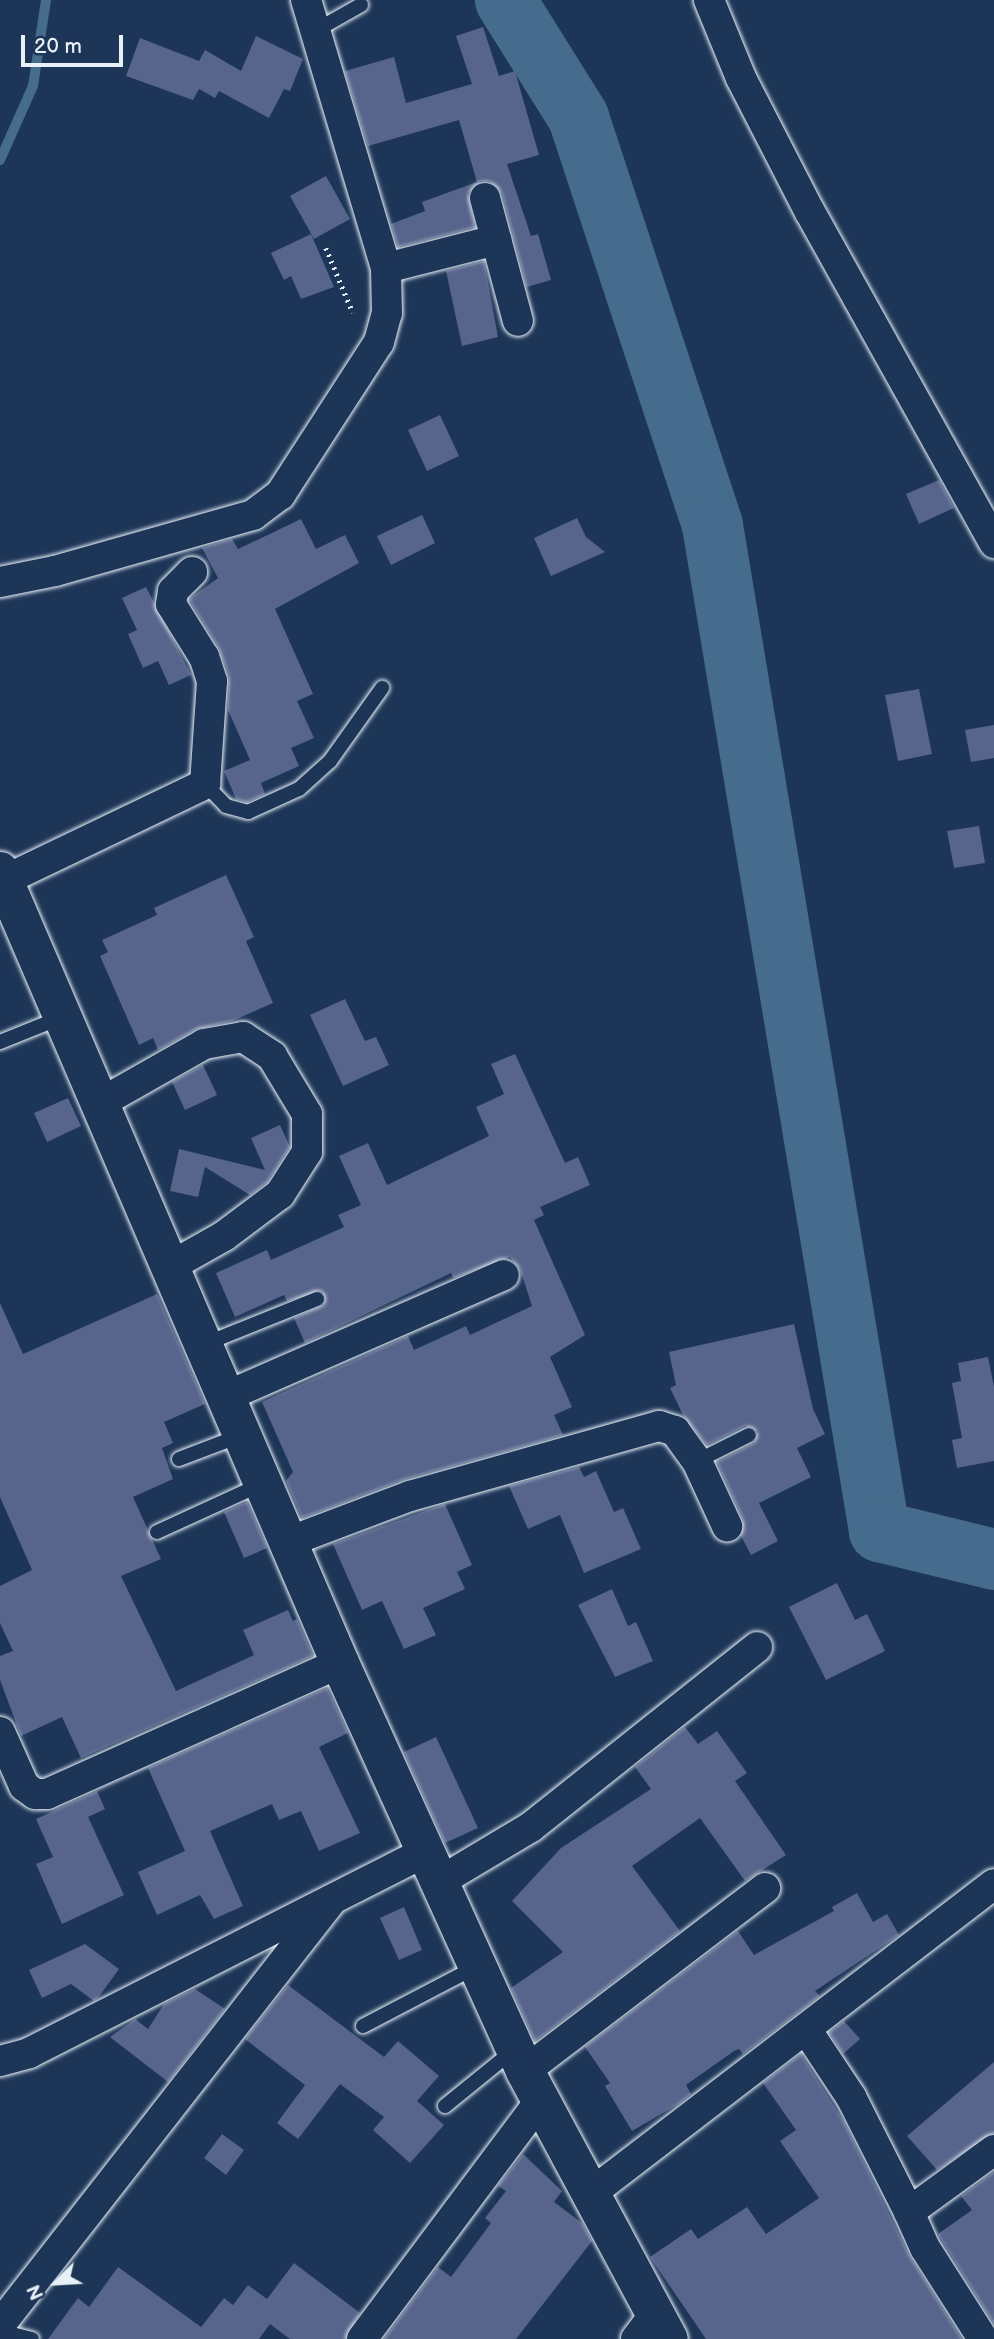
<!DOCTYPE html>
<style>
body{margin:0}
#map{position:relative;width:994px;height:2339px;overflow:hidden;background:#1d3557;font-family:"Balsamiq Sans",sans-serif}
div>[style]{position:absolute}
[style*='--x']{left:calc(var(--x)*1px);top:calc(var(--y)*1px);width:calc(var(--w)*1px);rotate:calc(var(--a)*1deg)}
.stream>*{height:10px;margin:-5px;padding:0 5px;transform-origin:5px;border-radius:5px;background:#466c8d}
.river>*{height:61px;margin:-30.5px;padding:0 30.5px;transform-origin:30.5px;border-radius:30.5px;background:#466c8d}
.building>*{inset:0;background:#57648b}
.path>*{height:4.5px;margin-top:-2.25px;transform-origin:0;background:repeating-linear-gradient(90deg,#e8f1f8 0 2px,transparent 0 7px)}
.roads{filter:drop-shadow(0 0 2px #e8f1f8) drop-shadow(0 0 2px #e8f1f8)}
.lane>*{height:14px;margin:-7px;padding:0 7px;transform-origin:7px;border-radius:7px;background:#1d3557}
.street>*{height:30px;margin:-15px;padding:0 15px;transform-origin:15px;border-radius:15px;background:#1d3557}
.secondary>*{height:38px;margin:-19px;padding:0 19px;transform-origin:19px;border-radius:19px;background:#1d3557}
span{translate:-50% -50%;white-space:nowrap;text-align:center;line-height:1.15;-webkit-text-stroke:5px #1d3557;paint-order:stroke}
.north{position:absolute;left:21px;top:2248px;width:70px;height:70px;-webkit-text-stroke:5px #1d3557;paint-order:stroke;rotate:246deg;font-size:19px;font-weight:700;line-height:28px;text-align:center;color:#e8f1f8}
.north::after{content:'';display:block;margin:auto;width:24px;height:32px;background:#e8f1f8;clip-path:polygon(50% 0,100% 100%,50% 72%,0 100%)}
.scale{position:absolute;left:21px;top:35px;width:102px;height:32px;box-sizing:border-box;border:4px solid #e8f1f8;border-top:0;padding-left:9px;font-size:21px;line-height:24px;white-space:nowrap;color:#e8f1f8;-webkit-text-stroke:5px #1d3557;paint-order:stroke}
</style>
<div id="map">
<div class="stream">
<div style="--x:0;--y:160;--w:81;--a:-66"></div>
<div style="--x:33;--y:86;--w:87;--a:-81.4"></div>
</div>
<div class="river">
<div style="--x:505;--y:0;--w:138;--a:58"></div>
<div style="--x:578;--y:117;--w:429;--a:71.8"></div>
<div style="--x:712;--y:525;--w:1020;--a:80.57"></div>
<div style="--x:879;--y:1531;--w:118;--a:13.7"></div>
</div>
<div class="building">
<div style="clip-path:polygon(483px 27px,499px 76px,515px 71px,539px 155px,507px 164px,531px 236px,538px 234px,551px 280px,527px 287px,502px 193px,490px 181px,480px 181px,468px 193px,475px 227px,398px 247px,391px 224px,425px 211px,422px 202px,477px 182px,459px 120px,368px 146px,345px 71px,394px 57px,406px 103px,472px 84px,456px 36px)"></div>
<div style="clip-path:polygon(256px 36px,303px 59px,290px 91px,284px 89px,269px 118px,219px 91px,215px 98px,199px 89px,193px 100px,126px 76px,140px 38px,199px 61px,205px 50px,241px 71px)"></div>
<div style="clip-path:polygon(326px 176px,350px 219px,314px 239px,290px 196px)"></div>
<div style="clip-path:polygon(311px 234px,334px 287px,301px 299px,291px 276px,284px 280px,271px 253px)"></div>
<div style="clip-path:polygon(484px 261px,498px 337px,462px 346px,446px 271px)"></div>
<div style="clip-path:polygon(440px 415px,459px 456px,427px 471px,408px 430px)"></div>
<div style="clip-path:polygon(939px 480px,954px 508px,919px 524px,906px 494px)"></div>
<div style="clip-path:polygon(422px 515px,435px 543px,391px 565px,377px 536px)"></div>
<div style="clip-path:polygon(577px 518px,586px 537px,605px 552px,551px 576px,534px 538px)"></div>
<div style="clip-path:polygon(301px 519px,316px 549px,345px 535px,359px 563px,275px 609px,313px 694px,297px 701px,314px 738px,291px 748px,299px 766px,261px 783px,265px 794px,247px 802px,236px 799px,224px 771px,250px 760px,228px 710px,229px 675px,219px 648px,189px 599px,218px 578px,202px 548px,232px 539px,238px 549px)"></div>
<div style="clip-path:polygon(146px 587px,191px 675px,169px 685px,158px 661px,143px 668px,128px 634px,137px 630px,122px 598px)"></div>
<div style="clip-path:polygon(919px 689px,932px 754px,898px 761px,885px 695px)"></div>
<div style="clip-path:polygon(994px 725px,994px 758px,971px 762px,965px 730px)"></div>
<div style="clip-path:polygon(979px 826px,985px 863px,954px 868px,947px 831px)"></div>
<div style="clip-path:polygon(226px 875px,254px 937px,246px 941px,273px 1003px,232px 1021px,196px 1029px,158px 1050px,153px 1038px,139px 1045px,100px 956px,108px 952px,102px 940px,157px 915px,154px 908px)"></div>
<div style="clip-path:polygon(345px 999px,365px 1041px,376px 1037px,389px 1065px,343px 1086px,310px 1015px)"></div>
<div style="clip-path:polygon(515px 1054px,565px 1163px,578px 1157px,590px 1185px,540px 1207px,544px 1215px,534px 1220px,585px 1335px,550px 1357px,572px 1407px,554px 1415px,563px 1435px,405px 1479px,302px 1518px,286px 1481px,293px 1472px,262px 1402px,408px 1336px,414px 1350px,466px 1326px,470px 1335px,532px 1306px,520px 1269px,510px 1257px,453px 1278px,451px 1273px,305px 1343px,294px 1318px,324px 1305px,322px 1291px,287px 1301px,284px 1295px,235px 1317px,216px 1273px,267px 1250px,271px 1260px,344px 1227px,338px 1215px,361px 1205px,339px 1156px,368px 1143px,387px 1185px,489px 1136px,476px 1107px,504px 1094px,491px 1064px)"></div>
<div style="clip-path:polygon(203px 1065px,217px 1095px,185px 1110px,172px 1082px)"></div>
<div style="clip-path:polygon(68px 1098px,81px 1126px,47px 1142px,34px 1113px)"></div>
<div style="clip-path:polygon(280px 1125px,290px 1147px,267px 1182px,250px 1195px,205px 1167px,198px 1197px,170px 1191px,179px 1149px,265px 1170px,251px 1138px)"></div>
<div style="clip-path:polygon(157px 1294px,205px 1404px,164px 1422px,173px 1443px,162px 1448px,173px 1479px,133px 1497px,161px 1559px,121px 1576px,176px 1691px,254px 1655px,243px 1630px,288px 1610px,293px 1621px,297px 1619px,313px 1656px,81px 1758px,62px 1717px,21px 1736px,0 1680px,0 1656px,13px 1651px,0 1623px,0 1586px,32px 1570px,0 1497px,0 1303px,23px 1354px)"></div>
<div style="clip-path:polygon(794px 1324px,813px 1409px,825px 1434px,797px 1448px,811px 1477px,759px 1503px,778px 1541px,751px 1555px,741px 1536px,743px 1519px,717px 1462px,754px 1443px,758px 1431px,745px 1426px,707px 1445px,684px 1417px,670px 1388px,676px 1385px,669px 1352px)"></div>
<div style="clip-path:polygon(988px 1357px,994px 1387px,994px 1461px,957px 1468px,952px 1440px,962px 1438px,952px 1383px,961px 1381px,958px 1363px)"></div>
<div style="clip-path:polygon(579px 1467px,584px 1477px,596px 1471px,614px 1512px,623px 1508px,641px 1549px,584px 1573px,560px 1515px,528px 1529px,509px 1486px)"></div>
<div style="clip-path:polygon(247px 1502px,267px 1548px,244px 1558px,224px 1512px)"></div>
<div style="clip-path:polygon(445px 1504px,472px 1565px,457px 1572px,465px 1589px,423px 1608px,436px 1635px,404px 1649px,382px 1601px,362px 1610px,333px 1544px)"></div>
<div style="clip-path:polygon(837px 1583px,855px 1620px,867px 1614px,885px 1651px,826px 1680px,789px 1607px)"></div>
<div style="clip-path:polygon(612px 1589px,628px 1626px,636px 1622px,653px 1661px,615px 1677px,578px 1605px)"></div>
<div style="clip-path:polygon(327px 1688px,348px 1733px,319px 1747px,360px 1833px,319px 1851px,301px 1811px,279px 1820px,272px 1804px,210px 1831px,243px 1906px,214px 1919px,200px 1895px,157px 1915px,138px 1872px,185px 1851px,148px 1768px)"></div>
<div style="clip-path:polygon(685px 1727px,698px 1744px,717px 1731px,747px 1773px,735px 1781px,786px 1855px,745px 1881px,700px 1818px,632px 1866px,680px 1931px,535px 2041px,511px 1988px,563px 1952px,512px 1901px,561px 1848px,651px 1789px,635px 1767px)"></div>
<div style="clip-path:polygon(436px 1737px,478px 1828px,445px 1843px,404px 1752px)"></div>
<div style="clip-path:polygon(97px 1791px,105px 1809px,88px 1817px,124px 1895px,62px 1924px,36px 1864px,53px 1857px,36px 1819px)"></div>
<div style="clip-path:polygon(857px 1893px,873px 1922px,887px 1914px,899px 1935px,815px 1991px,820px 1996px,743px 2054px,739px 2049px,734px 2051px,686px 2085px,691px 2094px,680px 2103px,632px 2131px,605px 2086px,610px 2083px,585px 2047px,738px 1931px,754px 1955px,834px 1911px,832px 1907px)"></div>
<div style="clip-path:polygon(404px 1907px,422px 1950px,399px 1960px,380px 1918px)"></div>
<div style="clip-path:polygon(85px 1944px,119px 1969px,98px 1998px,94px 2001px,71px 1984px,42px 1998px,29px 1970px)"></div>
<div style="clip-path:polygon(288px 1985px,384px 2057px,398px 2041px,439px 2076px,417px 2101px,444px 2125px,410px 2163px,373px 2130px,384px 2117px,340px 2084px,298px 2139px,277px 2123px,305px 2085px,245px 2039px)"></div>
<div style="clip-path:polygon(195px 1989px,225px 2009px,168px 2082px,110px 2037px,135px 2019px,148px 2029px,164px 2004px)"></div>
<div style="clip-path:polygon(844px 2021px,860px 2039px,843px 2054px,829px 2032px)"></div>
<div style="clip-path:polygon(801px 2054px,844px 2122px,910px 2257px,962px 2339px,706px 2339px,650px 2257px,691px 2229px,698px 2239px,747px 2207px,766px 2234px,819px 2198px,780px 2141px,796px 2130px,763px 2083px)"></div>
<div style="clip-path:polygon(994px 2062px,994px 2133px,937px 2170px,907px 2136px)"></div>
<div style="clip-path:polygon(222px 2134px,244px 2150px,226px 2175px,204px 2158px)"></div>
<div style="clip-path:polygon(523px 2154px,562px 2191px,554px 2202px,582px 2223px,592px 2241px,516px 2339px,384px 2339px,438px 2267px,451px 2277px,491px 2223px,485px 2218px,506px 2191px,498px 2186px)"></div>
<div style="clip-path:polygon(994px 2172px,994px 2324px,938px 2234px,972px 2210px,961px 2196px)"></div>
<div style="clip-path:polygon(294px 2263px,360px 2313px,345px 2339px,290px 2339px,270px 2324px,259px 2339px,48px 2339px,78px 2298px,89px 2307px,118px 2267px,201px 2327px,224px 2298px,233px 2305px,248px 2285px,267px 2299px)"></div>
</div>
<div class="path">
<div style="--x:326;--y:248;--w:70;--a:67.4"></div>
</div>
<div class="roads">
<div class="lane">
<div style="--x:315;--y:31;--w:53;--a:-29.5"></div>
<div style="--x:205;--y:784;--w:30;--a:46"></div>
<div style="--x:226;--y:806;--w:23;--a:15"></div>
<div style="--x:248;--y:812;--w:56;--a:-24.3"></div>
<div style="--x:299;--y:789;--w:42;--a:-42.1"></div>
<div style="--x:330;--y:761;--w:90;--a:-54.5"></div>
<div style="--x:0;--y:1042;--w:65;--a:-21.8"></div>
<div style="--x:205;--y:1344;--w:121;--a:-21.9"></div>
<div style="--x:179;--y:1459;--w:67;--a:-20.9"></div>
<div style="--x:697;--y:1461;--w:58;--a:-26.6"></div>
<div style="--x:157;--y:1532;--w:115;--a:-24.6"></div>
<div style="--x:363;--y:2026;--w:127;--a:-27.6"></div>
<div style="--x:445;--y:2106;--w:89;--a:-39.1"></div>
<div style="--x:0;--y:2331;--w:33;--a:14"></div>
</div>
<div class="street">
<div style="--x:709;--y:0;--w:84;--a:67.7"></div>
<div style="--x:741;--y:78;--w:151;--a:62.8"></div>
<div style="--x:810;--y:212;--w:379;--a:60.9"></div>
<div style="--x:485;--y:198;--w:127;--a:75"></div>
<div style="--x:386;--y:268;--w:114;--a:-14.3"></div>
<div style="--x:0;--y:582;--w:56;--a:-11.3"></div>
<div style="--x:55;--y:571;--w:206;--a:-15.8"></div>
<div style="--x:253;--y:515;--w:34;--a:-37"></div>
<div style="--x:280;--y:495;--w:182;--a:-57.1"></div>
<div style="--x:379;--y:342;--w:30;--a:-75"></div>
<div style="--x:387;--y:313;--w:45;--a:-91.3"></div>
<div style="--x:386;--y:268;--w:280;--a:-106.6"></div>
<div style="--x:5;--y:880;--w:222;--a:-25.6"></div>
<div style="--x:205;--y:784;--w:103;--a:-86.1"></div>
<div style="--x:212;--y:681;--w:25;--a:-108"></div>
<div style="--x:204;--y:657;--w:62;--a:-121.9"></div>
<div style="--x:171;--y:604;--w:13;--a:-81"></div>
<div style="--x:173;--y:591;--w:27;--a:-45"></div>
<div style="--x:102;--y:1102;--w:117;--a:-29.6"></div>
<div style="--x:204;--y:1044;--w:40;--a:-10"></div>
<div style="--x:243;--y:1037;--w:35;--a:33"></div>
<div style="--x:272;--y:1056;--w:68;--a:58.9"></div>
<div style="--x:307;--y:1114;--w:38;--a:90"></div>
<div style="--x:307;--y:1152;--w:50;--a:122.7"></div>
<div style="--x:280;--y:1194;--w:70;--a:143.1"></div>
<div style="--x:224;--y:1236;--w:61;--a:150.5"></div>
<div style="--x:227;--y:1396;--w:302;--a:-23.6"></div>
<div style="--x:288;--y:1542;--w:130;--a:-20.7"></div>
<div style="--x:410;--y:1496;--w:259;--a:-15.7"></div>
<div style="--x:659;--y:1426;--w:17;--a:17"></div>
<div style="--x:675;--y:1431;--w:37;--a:54"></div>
<div style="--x:697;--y:1461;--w:72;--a:65.2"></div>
<div style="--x:0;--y:1732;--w:59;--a:66"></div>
<div style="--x:24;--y:1786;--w:14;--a:36"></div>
<div style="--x:35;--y:1794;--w:12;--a:0"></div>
<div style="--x:47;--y:1794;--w:321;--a:-24.1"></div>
<div style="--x:439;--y:1882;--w:107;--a:-30.9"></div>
<div style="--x:531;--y:1827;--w:289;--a:-38.5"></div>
<div style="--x:806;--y:2029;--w:82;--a:56.5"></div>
<div style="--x:851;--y:2097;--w:129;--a:63.2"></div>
<div style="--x:0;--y:2061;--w:30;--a:-15"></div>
<div style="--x:29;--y:2053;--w:445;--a:-26.9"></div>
<div style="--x:525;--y:2071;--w:302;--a:-37.3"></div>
<div style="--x:590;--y:2194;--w:509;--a:-37.5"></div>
<div style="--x:0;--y:2325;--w:538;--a:-52.02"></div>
<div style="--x:362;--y:2339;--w:297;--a:-53.2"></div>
<div style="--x:636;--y:2339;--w:30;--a:-53"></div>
<div style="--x:983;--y:2339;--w:108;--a:-122.5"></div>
<div style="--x:925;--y:2248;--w:39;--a:-114"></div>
<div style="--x:909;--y:2212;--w:105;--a:-36.1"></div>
</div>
<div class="secondary">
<div style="--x:0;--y:871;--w:862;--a:66.77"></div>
<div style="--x:340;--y:1663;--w:448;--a:65.6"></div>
<div style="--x:525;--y:2071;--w:304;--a:61.8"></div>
</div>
</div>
<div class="north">N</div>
<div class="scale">20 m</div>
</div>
